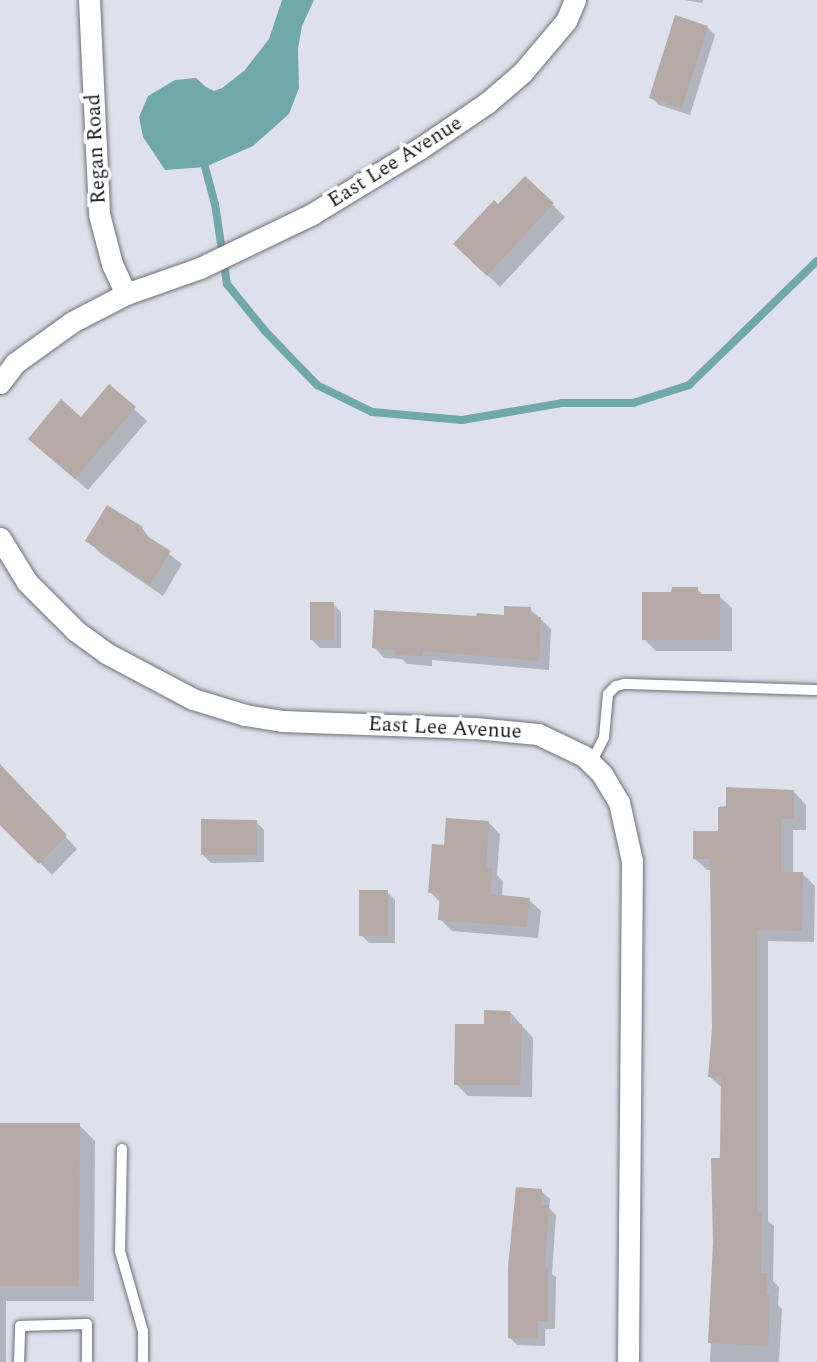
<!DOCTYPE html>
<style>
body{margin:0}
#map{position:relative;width:817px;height:1362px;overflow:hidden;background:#dee1ec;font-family:Spectral,serif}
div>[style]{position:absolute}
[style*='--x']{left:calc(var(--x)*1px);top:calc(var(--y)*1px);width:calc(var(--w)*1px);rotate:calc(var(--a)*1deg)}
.water>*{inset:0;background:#71a8aa}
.shadow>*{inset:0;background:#0003}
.stream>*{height:8px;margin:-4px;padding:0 4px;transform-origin:4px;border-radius:4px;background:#71a8aa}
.building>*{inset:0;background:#b5aaa5}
.roads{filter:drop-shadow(0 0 2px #6d707a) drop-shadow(0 0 2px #6d707a)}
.service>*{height:10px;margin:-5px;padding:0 5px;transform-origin:5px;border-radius:5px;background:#fff}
.minor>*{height:21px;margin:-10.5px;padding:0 10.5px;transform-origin:10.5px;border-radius:10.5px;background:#fff}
span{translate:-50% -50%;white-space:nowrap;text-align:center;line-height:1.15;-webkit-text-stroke:7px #fff;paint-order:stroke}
.street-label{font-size:21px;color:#1c1d21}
</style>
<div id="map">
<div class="water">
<div style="clip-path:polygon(282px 0,314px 0,302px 26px,298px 49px,299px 88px,289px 114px,253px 146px,205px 167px,165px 170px,143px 137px,139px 117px,148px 96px,175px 80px,196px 78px,206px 87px,214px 91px,222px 88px,244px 71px,269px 39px)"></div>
</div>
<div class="shadow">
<div style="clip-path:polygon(684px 0,703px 0,702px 3px)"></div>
<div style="clip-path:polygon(707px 27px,715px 35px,690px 115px,659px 105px,651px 97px)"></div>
<div style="clip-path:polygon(525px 178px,565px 217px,500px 287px,467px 256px)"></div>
<div style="clip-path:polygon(110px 387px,147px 421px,88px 490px,42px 451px,82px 419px)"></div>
<div style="clip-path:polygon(142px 528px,153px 542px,182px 564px,163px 596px,100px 553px,88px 540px)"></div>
<div style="clip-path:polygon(697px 589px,704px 596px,719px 596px,732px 608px,732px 651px,656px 651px,644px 639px,673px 593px)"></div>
<div style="clip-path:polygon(333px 604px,341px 612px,341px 648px,320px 648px,312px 640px)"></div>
<div style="clip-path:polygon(530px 609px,551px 629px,549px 670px,432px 660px,432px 666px,407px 664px,402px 659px,384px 658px,374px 647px)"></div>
<div style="clip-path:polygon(0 767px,77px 849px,52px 875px,0 821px)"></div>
<div style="clip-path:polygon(794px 792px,806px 805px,806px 830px,793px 830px,793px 873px,803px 874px,815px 886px,814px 942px,768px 941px,768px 1221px,774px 1226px,773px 1281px,779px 1287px,778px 1305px,782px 1309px,779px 1362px,710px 1362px,723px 1089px,710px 1077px,713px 1028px,712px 870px,707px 870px,694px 858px,720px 833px)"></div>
<div style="clip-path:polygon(256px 822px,264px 830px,264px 862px,211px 863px,203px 855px)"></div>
<div style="clip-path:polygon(488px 822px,500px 834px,497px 875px,503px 881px,502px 897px,529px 900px,541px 911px,538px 938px,452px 931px,440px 919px,441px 903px,430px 892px,446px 847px)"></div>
<div style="clip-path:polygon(387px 892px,395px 900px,395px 943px,369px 943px,361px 935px)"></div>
<div style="clip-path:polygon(510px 1012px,533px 1038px,532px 1097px,468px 1096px,456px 1084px,486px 1026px)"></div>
<div style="clip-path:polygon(0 1125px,79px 1125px,95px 1141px,94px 1301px,6px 1301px,6px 1362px,0 1362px)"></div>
<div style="clip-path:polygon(541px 1191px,550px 1199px,549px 1208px,556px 1215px,552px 1274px,556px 1277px,555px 1329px,545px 1329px,545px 1346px,517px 1345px,509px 1337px)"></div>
</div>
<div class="stream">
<div style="--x:205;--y:167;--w:38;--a:75"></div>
<div style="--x:215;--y:204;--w:81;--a:81.5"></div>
<div style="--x:227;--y:284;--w:60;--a:51"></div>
<div style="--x:265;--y:331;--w:75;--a:46.1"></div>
<div style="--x:317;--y:385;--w:61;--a:26.1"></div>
<div style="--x:372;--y:412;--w:90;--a:5.1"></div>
<div style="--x:462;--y:420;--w:101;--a:-9.6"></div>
<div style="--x:562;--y:403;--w:71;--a:0"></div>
<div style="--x:633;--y:403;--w:59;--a:-17.8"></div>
<div style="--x:689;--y:385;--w:178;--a:-44.1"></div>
</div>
<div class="building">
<div style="clip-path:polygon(675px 15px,708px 26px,682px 108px,649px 98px)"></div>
<div style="clip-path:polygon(525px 176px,554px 203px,487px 276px,453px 244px,494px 200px,498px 204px)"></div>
<div style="clip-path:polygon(109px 384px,136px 407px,75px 479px,28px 439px,61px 399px,81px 417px)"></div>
<div style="clip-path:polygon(107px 505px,143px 527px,140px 532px,171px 551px,150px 585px,85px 541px)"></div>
<div style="clip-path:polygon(672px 587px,698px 587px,698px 594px,720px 594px,720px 640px,642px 640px,642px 592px,671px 592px)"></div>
<div style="clip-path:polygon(310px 602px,334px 602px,334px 640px,310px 640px)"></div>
<div style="clip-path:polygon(504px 606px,531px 607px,530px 616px,541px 617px,539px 661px,423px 651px,423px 656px,395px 655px,396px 650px,372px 648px,374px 610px,476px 616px,477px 613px,504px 615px)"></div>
<div style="clip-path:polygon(0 764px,67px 835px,39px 864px,0 825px)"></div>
<div style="clip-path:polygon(726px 787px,794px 790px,794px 819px,781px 819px,781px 872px,803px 872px,802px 931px,757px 930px,757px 1212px,762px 1212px,761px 1273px,767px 1273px,766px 1295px,770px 1295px,768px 1346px,708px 1343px,713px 1243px,711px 1158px,720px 1158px,721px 1077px,708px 1077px,712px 1028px,710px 859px,693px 859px,693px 831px,718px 831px,718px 807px,726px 806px)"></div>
<div style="clip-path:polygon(446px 818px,489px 821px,486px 867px,492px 868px,490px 894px,530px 898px,527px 927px,438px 920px,440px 893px,428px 893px,432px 844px,444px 845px)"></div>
<div style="clip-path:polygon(201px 819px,257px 820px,257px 855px,201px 855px)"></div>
<div style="clip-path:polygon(359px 890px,388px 890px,388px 936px,359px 936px)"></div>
<div style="clip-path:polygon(484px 1010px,510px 1011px,510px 1024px,522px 1024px,520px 1085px,454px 1085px,455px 1024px,484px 1024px)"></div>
<div style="clip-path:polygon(0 1123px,80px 1123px,79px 1286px,0 1286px)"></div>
<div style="clip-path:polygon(516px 1187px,542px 1189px,541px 1205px,549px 1205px,545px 1267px,548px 1267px,548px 1321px,538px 1321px,538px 1338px,508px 1338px,508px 1267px)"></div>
</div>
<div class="roads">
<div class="service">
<div style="--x:591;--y:763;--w:29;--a:-63"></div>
<div style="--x:604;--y:737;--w:43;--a:-84.7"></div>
<div style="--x:608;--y:694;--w:11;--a:-45"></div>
<div style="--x:616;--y:686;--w:9;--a:-13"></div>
<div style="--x:625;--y:684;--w:192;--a:1.8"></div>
<div style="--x:122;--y:1149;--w:102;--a:91.1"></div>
<div style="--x:120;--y:1251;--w:83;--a:74"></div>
<div style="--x:143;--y:1331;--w:31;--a:90"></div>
<div style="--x:19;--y:1362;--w:36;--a:-88"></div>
<div style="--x:20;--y:1326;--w:67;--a:-1.7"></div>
<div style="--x:87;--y:1324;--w:38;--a:90"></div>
</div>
<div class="minor">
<div style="--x:89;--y:0;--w:214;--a:87.3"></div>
<div style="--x:99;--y:214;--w:52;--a:75.4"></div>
<div style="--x:112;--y:264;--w:33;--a:65"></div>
<div style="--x:0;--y:383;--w:25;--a:-53"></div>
<div style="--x:15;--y:363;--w:70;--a:-35.7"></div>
<div style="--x:72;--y:322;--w:61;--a:-27.4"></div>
<div style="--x:126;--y:294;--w:78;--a:-19.4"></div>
<div style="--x:200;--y:268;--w:124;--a:-25.7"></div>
<div style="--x:312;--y:214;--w:125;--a:-31.3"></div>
<div style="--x:419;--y:149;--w:82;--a:-34.1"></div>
<div style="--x:487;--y:103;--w:46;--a:-40.6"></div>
<div style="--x:522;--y:73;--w:68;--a:-49.8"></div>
<div style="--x:566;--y:21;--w:23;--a:-67"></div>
<div style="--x:0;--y:538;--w:52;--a:58.5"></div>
<div style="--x:27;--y:582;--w:69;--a:45"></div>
<div style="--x:76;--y:631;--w:37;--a:36"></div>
<div style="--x:106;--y:653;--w:98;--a:27.9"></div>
<div style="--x:193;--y:699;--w:54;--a:17.1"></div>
<div style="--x:245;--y:715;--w:37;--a:9"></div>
<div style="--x:282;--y:721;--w:193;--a:2.1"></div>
<div style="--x:475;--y:728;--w:63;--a:5.4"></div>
<div style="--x:538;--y:734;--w:51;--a:25.6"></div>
<div style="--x:584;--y:756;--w:25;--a:45"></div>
<div style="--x:602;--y:774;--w:33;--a:59"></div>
<div style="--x:619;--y:802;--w:60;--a:77.6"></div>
<div style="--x:632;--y:861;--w:501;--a:90.46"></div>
</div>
</div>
<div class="street-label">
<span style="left:96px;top:149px;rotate:-93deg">Regan Road</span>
<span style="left:395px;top:162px;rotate:-32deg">East Lee Avenue</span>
<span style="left:445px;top:728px;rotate:3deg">East Lee Avenue</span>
</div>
</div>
